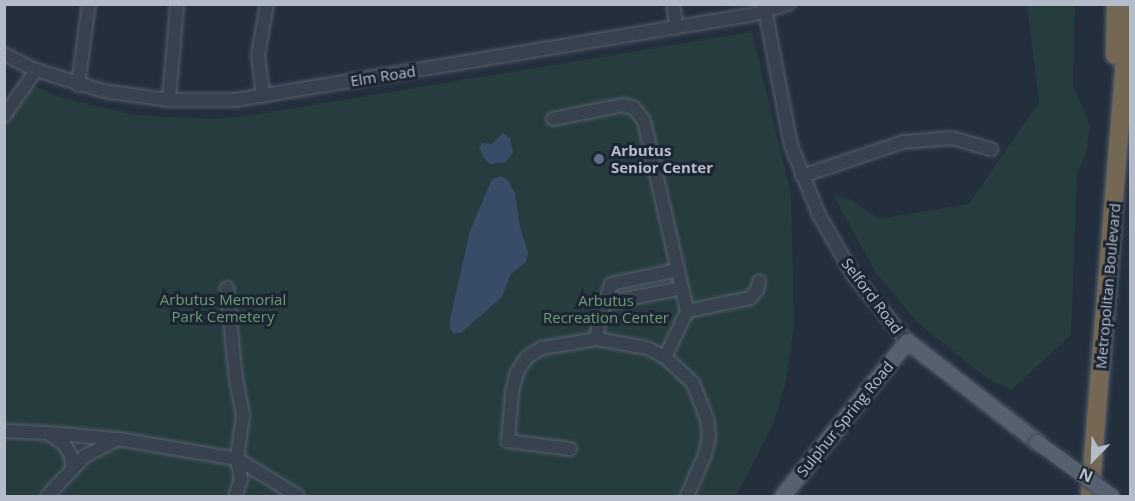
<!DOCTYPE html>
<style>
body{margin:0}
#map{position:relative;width:1135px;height:501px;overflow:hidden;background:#242f3e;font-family:"Open Sans",sans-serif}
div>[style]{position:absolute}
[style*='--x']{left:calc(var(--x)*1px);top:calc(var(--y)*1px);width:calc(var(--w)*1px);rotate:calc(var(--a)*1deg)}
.green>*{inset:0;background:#263c3f}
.water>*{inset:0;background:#394c67}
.roads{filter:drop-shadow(0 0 2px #565f6c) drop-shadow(0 0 2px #565f6c)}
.minor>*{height:12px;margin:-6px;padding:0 6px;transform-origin:6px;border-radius:6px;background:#38414e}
.major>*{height:15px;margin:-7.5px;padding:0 7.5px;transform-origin:7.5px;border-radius:7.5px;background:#56606e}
.highway>*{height:18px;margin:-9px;padding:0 9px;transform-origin:9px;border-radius:9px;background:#746855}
.bridges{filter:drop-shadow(0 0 2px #414a57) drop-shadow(0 0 2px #414a57)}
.major-bridge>*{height:15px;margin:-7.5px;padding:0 7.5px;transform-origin:7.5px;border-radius:7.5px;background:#56606e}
.dots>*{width:16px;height:16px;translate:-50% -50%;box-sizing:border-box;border:3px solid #1d2633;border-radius:50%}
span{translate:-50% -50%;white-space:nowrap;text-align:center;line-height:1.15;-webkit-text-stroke:6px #1d2633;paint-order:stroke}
.street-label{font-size:15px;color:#b4bcc9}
.poi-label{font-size:15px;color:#b4bcc9;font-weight:700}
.left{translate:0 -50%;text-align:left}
.park-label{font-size:15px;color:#6b9a76}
.frame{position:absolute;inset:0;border:6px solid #b4bcc9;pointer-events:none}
.north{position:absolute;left:1063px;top:429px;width:60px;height:60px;-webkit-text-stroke:4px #1d2633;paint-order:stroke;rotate:203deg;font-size:16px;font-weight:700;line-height:24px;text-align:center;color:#b4bcc9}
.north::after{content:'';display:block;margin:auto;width:21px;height:27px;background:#b4bcc9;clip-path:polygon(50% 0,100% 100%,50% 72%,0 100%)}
</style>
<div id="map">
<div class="green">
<div style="clip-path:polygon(1027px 5px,1075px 5px,1073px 85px,1090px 126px,1086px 154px,1077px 173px,1071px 335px,1011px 390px,988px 379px,917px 322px,876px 273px,834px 196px,849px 199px,879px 219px,969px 204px,1039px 102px)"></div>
<div style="clip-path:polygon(752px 32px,791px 194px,794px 324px,786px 381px,773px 425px,736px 496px,5px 496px,4px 127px,31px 84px,62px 98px,135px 115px,214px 119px,266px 113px)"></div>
</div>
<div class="water">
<div style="clip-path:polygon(503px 133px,510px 138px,513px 153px,505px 162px,490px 164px,483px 157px,479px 147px,482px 143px,492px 144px)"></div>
<div style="clip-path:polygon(502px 176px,509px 182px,515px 193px,520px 227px,528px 253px,526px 262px,511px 274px,502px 297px,462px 332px,454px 334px,450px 328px,450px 319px,470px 231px,492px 179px)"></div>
</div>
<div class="roads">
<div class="minor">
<div style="--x:673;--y:4;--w:24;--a:81"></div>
<div style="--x:764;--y:4;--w:144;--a:79.2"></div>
<div style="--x:791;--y:145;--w:75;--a:68.2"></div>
<div style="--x:819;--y:215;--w:70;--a:60.2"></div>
<div style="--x:854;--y:276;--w:84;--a:50.8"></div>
<div style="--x:4;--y:54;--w:36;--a:27"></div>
<div style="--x:36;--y:70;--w:71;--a:17.2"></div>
<div style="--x:104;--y:91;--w:66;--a:7.9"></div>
<div style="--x:169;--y:100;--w:66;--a:0"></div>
<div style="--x:235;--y:100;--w:522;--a:-9.37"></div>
<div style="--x:750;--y:15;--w:40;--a:-16"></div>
<div style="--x:78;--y:85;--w:82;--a:-82.3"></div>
<div style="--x:263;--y:96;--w:41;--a:-97"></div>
<div style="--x:258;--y:55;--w:52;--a:-80"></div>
<div style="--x:169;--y:100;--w:96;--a:-85.2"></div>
<div style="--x:4;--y:116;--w:56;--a:-55.2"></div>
<div style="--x:553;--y:119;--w:71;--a:-11.3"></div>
<div style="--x:623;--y:105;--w:11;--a:15"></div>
<div style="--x:634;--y:108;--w:16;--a:52"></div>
<div style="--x:644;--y:121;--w:195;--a:77.2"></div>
<div style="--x:802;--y:176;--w:107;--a:-18.6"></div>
<div style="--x:903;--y:142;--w:49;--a:-4.7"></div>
<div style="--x:952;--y:138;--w:41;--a:15.8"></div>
<div style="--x:227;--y:288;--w:91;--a:84.4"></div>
<div style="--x:236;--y:379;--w:37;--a:79"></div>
<div style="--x:243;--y:415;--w:44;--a:97.8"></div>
<div style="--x:237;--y:459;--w:20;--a:79"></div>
<div style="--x:241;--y:479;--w:18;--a:109"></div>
<div style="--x:605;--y:303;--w:20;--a:-72"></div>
<div style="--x:611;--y:284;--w:68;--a:-11.8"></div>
<div style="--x:597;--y:339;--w:24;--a:-85"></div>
<div style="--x:599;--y:315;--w:13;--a:-63"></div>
<div style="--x:605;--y:303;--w:78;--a:-11"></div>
<div style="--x:665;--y:357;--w:51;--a:-64.4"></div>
<div style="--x:687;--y:311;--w:64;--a:-11.7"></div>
<div style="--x:750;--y:298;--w:11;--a:-49"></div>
<div style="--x:757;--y:290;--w:9;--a:-77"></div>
<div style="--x:4;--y:431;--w:44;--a:2.6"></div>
<div style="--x:48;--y:433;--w:21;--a:35"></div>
<div style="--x:65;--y:445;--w:13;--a:61"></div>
<div style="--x:71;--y:456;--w:12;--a:85"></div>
<div style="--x:48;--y:433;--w:69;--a:5"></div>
<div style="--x:570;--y:449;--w:63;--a:-172.6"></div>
<div style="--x:508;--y:441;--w:49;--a:-85.3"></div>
<div style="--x:512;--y:392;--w:21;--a:-76"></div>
<div style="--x:517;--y:372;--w:18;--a:-56"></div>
<div style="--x:527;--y:357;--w:17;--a:-31"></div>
<div style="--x:542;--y:348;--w:56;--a:-9.3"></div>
<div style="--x:597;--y:339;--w:51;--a:10.2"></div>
<div style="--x:647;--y:348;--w:20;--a:27"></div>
<div style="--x:665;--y:357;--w:38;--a:43"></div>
<div style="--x:693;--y:383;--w:39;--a:69"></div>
<div style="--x:707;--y:419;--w:16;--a:83"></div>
<div style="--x:709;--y:435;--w:20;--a:101"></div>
<div style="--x:705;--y:455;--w:45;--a:113.7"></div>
<div style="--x:47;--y:496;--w:55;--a:-46.5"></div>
<div style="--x:85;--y:456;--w:37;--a:-27"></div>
<div style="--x:118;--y:439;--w:121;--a:9.5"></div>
<div style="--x:237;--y:459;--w:71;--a:31.2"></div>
</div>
<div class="major">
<div style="--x:782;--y:496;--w:199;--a:-51.1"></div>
<div style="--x:907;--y:341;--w:165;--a:37.8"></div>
</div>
<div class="highway">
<div style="--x:1115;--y:55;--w:51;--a:-88.9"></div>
<div style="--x:1090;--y:496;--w:494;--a:-85.4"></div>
</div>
</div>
<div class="bridges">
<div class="major-bridge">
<div style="--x:1037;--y:442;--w:92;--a:35.8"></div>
</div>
</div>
<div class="dots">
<div style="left:599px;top:159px;background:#5c6f8a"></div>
</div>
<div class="street-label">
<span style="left:383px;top:76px;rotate:-9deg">Elm Road</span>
<span style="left:1108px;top:286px;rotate:-85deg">Metropolitan Boulevard</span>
<span style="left:872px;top:296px;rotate:53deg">Selford Road</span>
<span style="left:845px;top:419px;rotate:-51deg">Sulphur Spring Road</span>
</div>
<div class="poi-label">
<span class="left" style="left:611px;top:159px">Arbutus<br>Senior Center</span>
</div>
<div class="park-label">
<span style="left:223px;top:308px">Arbutus Memorial<br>Park Cemetery</span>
<span style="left:606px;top:309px">Arbutus<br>Recreation Center</span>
</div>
<div class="frame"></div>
<div class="north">N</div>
</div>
